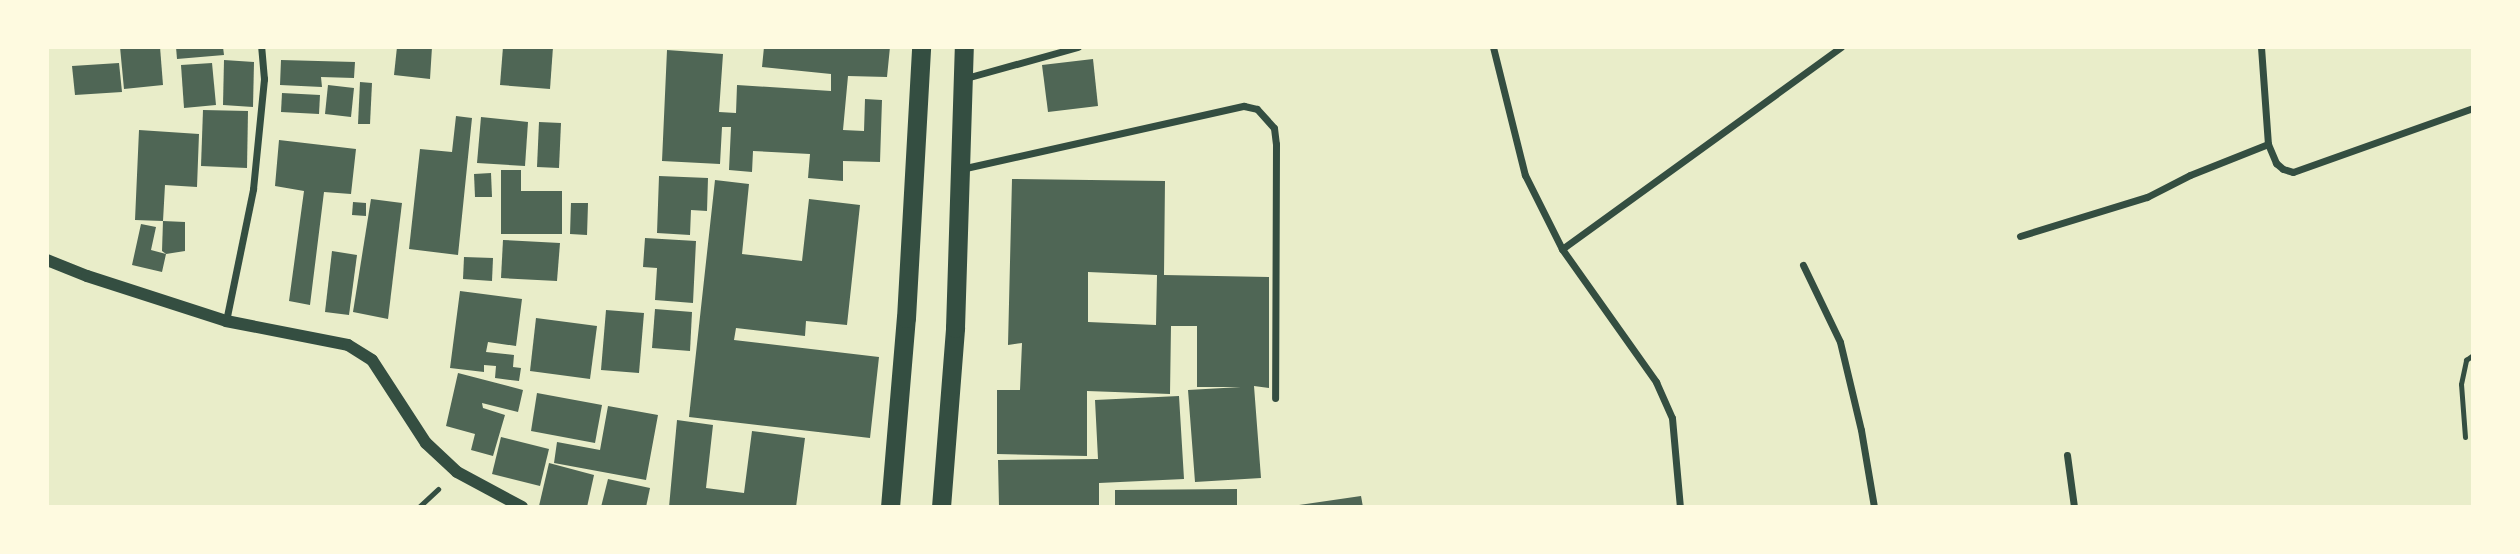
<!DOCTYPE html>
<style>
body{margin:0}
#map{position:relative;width:2520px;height:554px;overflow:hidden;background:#e9edc9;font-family:Commissioner,sans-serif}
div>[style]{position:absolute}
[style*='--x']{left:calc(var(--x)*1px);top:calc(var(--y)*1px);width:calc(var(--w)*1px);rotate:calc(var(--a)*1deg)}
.building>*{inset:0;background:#4f6655}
.path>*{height:4.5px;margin:-2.25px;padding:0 2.25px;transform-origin:2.25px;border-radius:2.25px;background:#344e41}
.service>*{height:5px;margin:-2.5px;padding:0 2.5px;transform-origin:2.5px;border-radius:2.5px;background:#344e41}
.minor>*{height:7px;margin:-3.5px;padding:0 3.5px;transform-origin:3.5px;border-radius:3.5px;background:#344e41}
.tertiary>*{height:12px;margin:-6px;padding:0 6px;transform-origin:6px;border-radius:6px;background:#344e41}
.trunk>*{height:19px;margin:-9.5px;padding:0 9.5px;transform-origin:9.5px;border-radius:9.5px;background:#344e41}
span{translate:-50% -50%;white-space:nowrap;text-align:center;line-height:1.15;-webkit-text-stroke:6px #fefae0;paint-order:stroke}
.frame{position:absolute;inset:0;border:49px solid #fefae0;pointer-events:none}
</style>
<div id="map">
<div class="building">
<div style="clip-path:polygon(120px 47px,160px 47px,163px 85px,124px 89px)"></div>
<div style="clip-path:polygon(176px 47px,223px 47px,224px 55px,177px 59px)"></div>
<div style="clip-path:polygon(397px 47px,432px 47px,430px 79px,394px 75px)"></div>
<div style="clip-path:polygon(503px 47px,553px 47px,550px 89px,500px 85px)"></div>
<div style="clip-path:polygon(764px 47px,890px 47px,887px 77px,848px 76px,843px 130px,864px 131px,865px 99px,882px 100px,880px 162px,843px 161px,843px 181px,808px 178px,810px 154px,753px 151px,752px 172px,729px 170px,731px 127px,722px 127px,720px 164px,662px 161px,667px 50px,723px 54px,719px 112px,736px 113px,737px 85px,831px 91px,831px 74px,762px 67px)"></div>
<div style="clip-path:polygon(1093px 59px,1098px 106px,1048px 112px,1042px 65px)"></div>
<div style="clip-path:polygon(224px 60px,254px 62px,253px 107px,223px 105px)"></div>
<div style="clip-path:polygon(281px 60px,355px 62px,354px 78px,321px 77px,322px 87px,280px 85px)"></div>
<div style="clip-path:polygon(119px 63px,122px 92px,75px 95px,72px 66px)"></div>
<div style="clip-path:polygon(212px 63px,216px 105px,184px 108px,181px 65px)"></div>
<div style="clip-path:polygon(360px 82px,372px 83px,370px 124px,358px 124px)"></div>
<div style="clip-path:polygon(328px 85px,354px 88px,351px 117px,325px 114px)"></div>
<div style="clip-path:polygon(282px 93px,320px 95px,319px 114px,281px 112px)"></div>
<div style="clip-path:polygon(203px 110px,248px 111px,247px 168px,201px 166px)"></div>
<div style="clip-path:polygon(456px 116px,472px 118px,458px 255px,409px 249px,420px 149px,452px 152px)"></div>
<div style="clip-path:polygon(481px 117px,528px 122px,525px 166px,477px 163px)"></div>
<div style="clip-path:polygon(539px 122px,561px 123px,559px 168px,537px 167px)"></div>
<div style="clip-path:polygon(139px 130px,199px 134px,197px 187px,165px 185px,163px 221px,135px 220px)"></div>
<div style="clip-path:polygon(279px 140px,356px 149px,351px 194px,324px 192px,310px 305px,289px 301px,304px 191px,275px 186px)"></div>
<div style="clip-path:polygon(501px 170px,521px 170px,521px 191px,562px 191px,562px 234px,501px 234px)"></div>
<div style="clip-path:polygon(491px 173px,492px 197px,475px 197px,474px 174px)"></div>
<div style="clip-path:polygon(659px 176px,708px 178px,707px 211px,691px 210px,690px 235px,657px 233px)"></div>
<div style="clip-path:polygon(evenodd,1012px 179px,1165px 181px,1164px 275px,1269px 277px,1269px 388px,1254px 386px,1261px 478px,1195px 482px,1188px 390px,1241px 387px,1197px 387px,1197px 326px,1171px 326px,1170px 394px,1087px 391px,1087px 456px,997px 454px,997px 390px,1020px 390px,1022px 343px,1008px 345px,1012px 179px,1088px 272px,1157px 275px,1156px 325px,1088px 322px,1088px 272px)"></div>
<div style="clip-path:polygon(715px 180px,749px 184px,742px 254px,802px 261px,809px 199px,860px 205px,847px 325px,806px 321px,805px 336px,736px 328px,734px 340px,879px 357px,870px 438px,689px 417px)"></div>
<div style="clip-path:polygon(371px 199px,402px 203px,388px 319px,353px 312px)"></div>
<div style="clip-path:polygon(353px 202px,366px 203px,366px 216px,352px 215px)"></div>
<div style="clip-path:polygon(571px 203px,588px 203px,587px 235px,570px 234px)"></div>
<div style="clip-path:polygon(163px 221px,185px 222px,185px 251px,166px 254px,162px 251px)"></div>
<div style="clip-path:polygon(141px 224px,156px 227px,151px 250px,166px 254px,162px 272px,132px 265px)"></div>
<div style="clip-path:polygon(645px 238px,696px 241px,693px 303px,655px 300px,657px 268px,643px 267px)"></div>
<div style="clip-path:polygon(503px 240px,560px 243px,557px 281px,501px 278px)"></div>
<div style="clip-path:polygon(332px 251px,357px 255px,349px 315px,325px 312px)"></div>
<div style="clip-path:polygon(464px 257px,493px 258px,492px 281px,463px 279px)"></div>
<div style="clip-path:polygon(460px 291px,522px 299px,516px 346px,488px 342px,486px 352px,514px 355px,513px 367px,521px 368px,519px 381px,495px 378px,496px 366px,484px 365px,484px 372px,450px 368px)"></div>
<div style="clip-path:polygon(655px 309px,692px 312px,690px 351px,652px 348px)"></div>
<div style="clip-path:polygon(606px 310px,644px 313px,639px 373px,601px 370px)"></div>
<div style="clip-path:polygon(536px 318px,597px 326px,590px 379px,530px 371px)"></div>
<div style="clip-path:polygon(458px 373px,523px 390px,518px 412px,482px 403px,483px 408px,505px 415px,493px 456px,471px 450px,475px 434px,446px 426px)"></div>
<div style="clip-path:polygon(537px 393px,602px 405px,595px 443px,531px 431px)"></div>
<div style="clip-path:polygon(1179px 396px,1184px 479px,1099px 483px,1099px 507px,999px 507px,998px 460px,1098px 459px,1095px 400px)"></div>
<div style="clip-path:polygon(608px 406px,658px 415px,646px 480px,554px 463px,557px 442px,600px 450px)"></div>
<div style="clip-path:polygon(677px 420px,713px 425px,706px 488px,744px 493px,752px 431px,805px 438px,796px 507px,669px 507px)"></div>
<div style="clip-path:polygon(501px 437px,549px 449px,540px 486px,492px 474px)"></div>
<div style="clip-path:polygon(549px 463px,594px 475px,587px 507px,539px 506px)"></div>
<div style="clip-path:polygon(608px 479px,650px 488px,646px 507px,601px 507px)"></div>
<div style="clip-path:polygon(1237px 489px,1237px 507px,1115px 507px,1115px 490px)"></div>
<div style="clip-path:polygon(1361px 496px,1363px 507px,1300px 507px,1299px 505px)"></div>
</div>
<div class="path">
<div style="--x:419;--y:507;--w:26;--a:-43"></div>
</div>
<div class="service">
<div style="--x:2465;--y:437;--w:53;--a:-94.3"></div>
<div style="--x:2461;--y:384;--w:25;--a:-78"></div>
<div style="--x:2466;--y:360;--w:9;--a:-36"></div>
</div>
<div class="minor">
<div style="--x:1493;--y:47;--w:132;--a:76"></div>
<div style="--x:1525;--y:175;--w:83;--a:63.4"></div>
<div style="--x:1562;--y:249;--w:163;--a:54.7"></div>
<div style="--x:1656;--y:382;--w:39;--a:66"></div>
<div style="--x:1672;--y:418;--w:89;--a:84.9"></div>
<div style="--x:2261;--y:47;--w:97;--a:85.9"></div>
<div style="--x:2268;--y:144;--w:21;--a:67"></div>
<div style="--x:2276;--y:163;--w:9;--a:41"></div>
<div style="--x:2283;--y:169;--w:10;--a:17"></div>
<div style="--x:2293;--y:172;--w:191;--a:-19.6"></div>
<div style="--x:966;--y:78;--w:116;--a:-15.5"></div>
<div style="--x:961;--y:169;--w:290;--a:-12.6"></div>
<div style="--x:1244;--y:106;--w:13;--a:13"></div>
<div style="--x:1257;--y:109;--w:25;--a:48"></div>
<div style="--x:1274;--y:128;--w:16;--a:83"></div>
<div style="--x:1276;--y:144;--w:254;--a:90.2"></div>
<div style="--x:2020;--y:236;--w:133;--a:-17.1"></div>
<div style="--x:2147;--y:197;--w:48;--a:-27.1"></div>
<div style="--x:2190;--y:175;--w:84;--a:-21.7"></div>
<div style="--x:1562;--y:249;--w:344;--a:-35.9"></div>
<div style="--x:1803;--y:265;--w:85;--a:64.3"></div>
<div style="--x:1840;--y:342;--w:90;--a:76.6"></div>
<div style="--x:1861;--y:430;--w:78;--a:80.4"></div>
<div style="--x:226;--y:321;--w:135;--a:-78.4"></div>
<div style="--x:253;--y:189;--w:111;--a:-84.3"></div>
<div style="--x:264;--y:79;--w:32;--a:-95"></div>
<div style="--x:2067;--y:455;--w:52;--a:82.3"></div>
</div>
<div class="tertiary">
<div style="--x:47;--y:260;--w:43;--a:21.8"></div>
<div style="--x:87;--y:276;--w:146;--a:17.9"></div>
<div style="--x:226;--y:321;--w:124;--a:11.1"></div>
<div style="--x:348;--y:345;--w:28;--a:32"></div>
<div style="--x:372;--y:360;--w:99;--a:57"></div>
<div style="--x:426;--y:443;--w:42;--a:43.1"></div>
<div style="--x:457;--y:472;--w:74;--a:28.3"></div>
</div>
<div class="trunk">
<div style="--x:890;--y:507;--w:190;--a:-85.2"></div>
<div style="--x:906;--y:318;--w:271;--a:-86.8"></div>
<div style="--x:941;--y:507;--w:180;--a:-85.5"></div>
<div style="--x:955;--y:328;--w:281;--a:-88.2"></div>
</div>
<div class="frame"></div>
</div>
